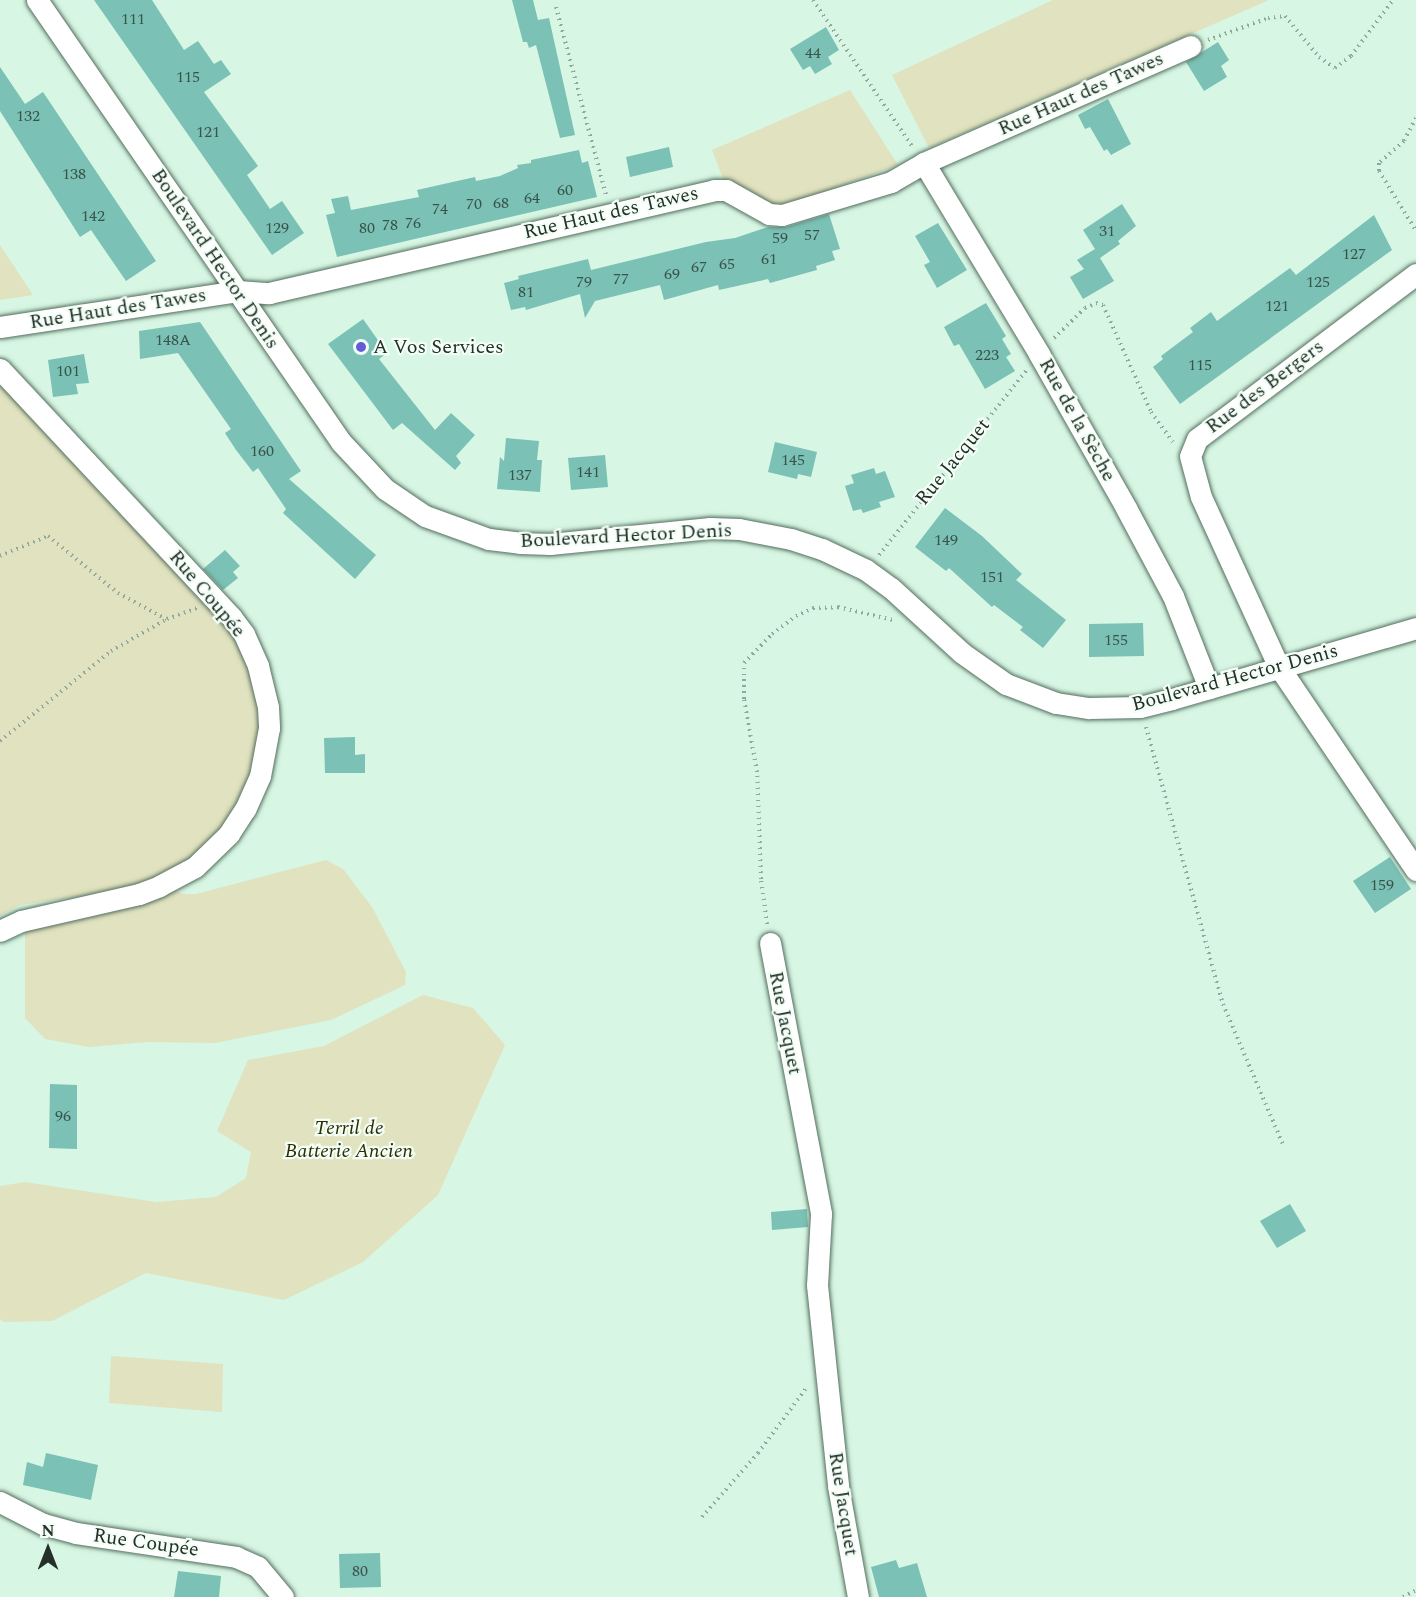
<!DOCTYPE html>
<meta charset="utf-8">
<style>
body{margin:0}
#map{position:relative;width:1416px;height:1597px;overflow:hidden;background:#d7f6e3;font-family:Spectral,serif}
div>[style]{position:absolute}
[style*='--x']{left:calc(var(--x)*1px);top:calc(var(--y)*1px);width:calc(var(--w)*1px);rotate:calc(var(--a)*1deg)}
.green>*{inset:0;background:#e1e2bf}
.building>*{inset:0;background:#7bc1b5}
.path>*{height:4px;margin-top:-2px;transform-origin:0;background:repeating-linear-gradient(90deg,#91a89a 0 1.5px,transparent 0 6px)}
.roads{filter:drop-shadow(0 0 2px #536e5e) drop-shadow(0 0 2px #536e5e)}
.minor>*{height:21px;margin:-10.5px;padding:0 10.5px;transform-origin:10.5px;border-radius:10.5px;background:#fff}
.dots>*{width:16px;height:16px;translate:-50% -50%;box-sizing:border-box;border:3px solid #f2fef6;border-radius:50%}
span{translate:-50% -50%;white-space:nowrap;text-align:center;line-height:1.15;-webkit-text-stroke:4.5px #f2fef6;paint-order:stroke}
.number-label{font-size:16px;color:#39544b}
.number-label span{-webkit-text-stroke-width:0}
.street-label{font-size:20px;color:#232f28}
.poi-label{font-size:20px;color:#232f28}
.left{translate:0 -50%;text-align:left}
.park-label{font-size:20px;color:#2d2c00;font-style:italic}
.north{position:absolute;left:18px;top:1519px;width:60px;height:60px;-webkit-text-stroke:4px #f2fef6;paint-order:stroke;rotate:0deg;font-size:16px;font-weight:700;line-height:24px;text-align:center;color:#232f28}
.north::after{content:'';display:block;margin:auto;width:21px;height:27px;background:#232f28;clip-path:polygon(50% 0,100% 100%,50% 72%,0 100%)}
</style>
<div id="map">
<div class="green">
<div style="clip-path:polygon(1053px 0,1269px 0,929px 148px,892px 75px)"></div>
<div style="clip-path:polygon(850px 90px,898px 165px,780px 208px,759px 199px,749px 190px,724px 181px,712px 150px)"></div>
<div style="clip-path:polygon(0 245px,33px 295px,0 300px)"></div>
<div style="clip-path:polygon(0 378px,229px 624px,259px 687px,260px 753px,229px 824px,184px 867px,129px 889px,20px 905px,0 916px)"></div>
<div style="clip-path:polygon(326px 860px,343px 869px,372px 907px,406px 972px,405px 985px,331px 1020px,215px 1043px,148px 1042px,89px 1047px,45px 1039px,25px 1018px,25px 927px,171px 888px,183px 894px,196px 894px)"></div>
<div style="clip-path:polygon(423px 995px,473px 1008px,505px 1045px,438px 1195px,363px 1262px,284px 1300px,146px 1273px,52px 1321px,4px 1322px,0 1319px,0 1186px,25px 1182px,156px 1202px,216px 1197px,246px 1178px,251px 1152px,217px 1131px,248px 1060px,324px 1046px)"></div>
<div style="clip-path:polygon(111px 1356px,223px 1364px,222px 1412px,109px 1403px)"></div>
</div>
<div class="building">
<div style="clip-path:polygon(94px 0,152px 0,184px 50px,198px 41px,214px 64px,221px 60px,231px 74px,204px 92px,258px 166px,247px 175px,270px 209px,282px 201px,304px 233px,272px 255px)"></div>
<div style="clip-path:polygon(512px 0,533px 0,538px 20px,549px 18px,575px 135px,560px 138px,536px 45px,529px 48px,527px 42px,523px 42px)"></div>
<div style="clip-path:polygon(826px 27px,839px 50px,828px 57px,832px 64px,815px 74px,810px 66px,803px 70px,790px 49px)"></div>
<div style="clip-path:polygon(1218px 42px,1229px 60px,1221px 66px,1227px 77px,1204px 91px,1186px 62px)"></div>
<div style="clip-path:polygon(0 67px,25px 104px,43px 92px,156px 261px,126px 281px,91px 230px,80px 237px,0 111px)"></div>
<div style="clip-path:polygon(1108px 99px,1131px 144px,1111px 155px,1107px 149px,1104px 151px,1090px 127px,1085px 129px,1078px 115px)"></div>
<div style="clip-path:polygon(669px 147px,673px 167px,630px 177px,626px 157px)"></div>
<div style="clip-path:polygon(579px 150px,582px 163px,588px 161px,597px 197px,337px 257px,326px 215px,335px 213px,331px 199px,348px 196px,351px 210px,419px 197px,417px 190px,475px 177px,476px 181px,500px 176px,518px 168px,517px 165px,531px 163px,531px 160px)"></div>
<div style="clip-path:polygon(1122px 204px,1136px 226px,1118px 241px,1120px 244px,1100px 258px,1114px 281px,1083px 299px,1070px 277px,1084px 269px,1077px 260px,1095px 249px,1083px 230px)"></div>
<div style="clip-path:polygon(829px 214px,840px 249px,832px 251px,835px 260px,816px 266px,817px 270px,770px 283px,768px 279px,719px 290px,718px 285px,664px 300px,660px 285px,595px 301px,585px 318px,580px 294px,526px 310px,525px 307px,511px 310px,504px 283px,519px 279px,518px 276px,588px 259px,591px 270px,706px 242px,735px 238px,768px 227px,786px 227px)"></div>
<div style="clip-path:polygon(1374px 215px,1392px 250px,1180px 404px,1153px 367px,1163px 359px,1161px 356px,1193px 332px,1190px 328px,1211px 312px,1217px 321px,1290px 268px,1296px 275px)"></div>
<div style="clip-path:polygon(938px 223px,967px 270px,937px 288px,924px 265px,930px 262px,915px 236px)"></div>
<div style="clip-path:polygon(986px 303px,1006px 336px,1002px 339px,1011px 354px,1006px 357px,1015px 371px,985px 389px,959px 344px,954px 346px,944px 327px)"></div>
<div style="clip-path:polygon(363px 319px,387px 353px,379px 359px,435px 430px,451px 413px,475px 435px,456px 456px,461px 463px,455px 470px,402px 423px,393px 430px,328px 344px)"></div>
<div style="clip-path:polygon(200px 322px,301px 471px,289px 479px,376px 555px,355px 579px,283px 513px,286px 509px,258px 468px,253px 472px,236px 450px,225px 433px,231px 429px,178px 353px,140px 359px,139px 331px)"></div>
<div style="clip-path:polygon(84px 354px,89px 383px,76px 384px,78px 394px,53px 397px,48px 360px)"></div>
<div style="clip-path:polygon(506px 438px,539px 441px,537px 460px,542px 460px,540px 492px,497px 489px,500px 457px,504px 461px)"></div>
<div style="clip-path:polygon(775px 442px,817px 452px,811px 477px,798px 474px,797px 479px,768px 472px)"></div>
<div style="clip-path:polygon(605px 455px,608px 487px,571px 490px,568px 458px)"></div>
<div style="clip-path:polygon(874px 468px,876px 474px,885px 471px,895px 497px,879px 502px,881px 507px,863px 513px,861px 509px,853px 511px,845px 486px,854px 483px,851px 475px)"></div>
<div style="clip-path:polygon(945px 508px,982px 536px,1022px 574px,1016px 580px,1066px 620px,1043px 648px,1020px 630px,1023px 627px,994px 605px,992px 607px,949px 568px,946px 571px,915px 547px)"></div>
<div style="clip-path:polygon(225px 550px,240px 566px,233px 572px,238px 578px,223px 590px,203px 569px)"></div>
<div style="clip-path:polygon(1143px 623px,1144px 656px,1089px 657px,1089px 624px)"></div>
<div style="clip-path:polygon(355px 737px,355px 755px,365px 754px,365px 773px,325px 773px,324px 738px)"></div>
<div style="clip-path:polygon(1390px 857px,1411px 889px,1375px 913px,1353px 881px)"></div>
<div style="clip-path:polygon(50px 1084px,77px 1085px,77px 1149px,49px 1148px)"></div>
<div style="clip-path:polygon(1290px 1204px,1306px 1231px,1277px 1248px,1260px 1221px)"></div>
<div style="clip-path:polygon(807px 1209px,808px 1227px,772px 1230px,771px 1212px)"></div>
<div style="clip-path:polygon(46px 1453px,98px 1465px,91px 1500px,23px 1485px,27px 1462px,43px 1467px)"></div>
<div style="clip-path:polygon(380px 1553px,381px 1587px,340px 1588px,339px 1554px)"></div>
<div style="clip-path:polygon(896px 1560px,899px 1568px,917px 1563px,927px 1597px,879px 1597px,871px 1567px)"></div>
<div style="clip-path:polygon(178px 1571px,221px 1576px,219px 1597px,174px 1597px)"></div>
</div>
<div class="path">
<div style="--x:813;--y:0;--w:176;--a:55.9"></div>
<div style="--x:556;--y:7;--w:195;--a:75.1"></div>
<div style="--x:1208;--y:40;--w:64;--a:-20.1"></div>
<div style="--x:1268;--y:18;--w:17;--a:-7"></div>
<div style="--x:1285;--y:16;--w:53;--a:50.3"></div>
<div style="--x:1319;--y:57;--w:19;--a:35"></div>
<div style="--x:1335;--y:68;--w:20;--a:-37"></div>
<div style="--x:1351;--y:56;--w:70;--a:-53.1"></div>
<div style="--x:1416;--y:118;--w:26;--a:118"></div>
<div style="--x:1404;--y:141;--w:33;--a:139"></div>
<div style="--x:1379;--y:163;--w:8;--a:90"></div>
<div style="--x:1379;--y:171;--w:70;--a:58.3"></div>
<div style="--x:1054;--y:338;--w:43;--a:-44.1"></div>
<div style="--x:1085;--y:308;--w:12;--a:-24"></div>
<div style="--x:1096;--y:303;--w:7;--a:16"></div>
<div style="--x:1103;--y:305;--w:117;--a:65.8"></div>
<div style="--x:1151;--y:412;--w:37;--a:54"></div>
<div style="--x:879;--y:555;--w:236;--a:-51.4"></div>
<div style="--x:0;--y:556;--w:52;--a:-22.6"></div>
<div style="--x:48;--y:536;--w:90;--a:39.2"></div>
<div style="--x:118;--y:593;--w:55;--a:28.4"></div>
<div style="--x:1146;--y:727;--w:288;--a:74.5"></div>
<div style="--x:1223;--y:1004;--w:155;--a:66.9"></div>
<div style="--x:0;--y:741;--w:143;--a:-39"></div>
<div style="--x:111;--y:651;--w:64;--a:-29.7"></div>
<div style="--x:167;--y:619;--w:32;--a:-20"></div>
<div style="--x:767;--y:924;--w:45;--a:-97.6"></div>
<div style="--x:761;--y:879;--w:107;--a:-92.1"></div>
<div style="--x:757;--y:772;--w:74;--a:-100.1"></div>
<div style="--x:744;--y:699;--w:36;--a:-90"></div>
<div style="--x:744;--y:663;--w:40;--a:-46"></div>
<div style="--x:772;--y:634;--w:30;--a:-37"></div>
<div style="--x:796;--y:616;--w:19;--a:-25"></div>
<div style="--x:813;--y:608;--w:25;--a:-2"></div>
<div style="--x:838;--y:607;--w:57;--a:13.3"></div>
<div style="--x:702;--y:1517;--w:85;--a:-48.8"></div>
<div style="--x:758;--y:1453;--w:82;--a:-53.4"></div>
<div style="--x:1403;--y:1597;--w:15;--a:-28"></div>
</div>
<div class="roads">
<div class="minor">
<div style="--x:37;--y:0;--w:536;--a:55.48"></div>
<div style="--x:341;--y:442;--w:64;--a:46.9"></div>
<div style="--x:385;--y:489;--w:48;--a:34"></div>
<div style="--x:425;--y:516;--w:68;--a:19.8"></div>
<div style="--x:489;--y:539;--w:31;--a:7"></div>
<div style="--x:520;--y:543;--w:30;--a:2"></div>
<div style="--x:550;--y:544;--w:161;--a:-5.7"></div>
<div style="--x:710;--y:528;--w:29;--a:2"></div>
<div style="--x:739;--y:529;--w:53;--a:10.9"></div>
<div style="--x:791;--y:539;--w:33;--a:18"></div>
<div style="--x:822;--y:549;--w:49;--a:25.5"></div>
<div style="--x:866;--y:570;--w:31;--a:36"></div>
<div style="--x:891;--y:588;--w:96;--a:42.5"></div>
<div style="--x:962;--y:653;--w:54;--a:35.2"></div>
<div style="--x:1006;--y:684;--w:53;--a:20.8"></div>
<div style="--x:1056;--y:703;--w:33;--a:9"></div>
<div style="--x:1089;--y:708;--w:51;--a:-1.1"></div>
<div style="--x:1140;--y:707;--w:33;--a:-14"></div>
<div style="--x:1172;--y:699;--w:254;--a:-16.2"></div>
<div style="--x:924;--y:163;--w:223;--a:58.9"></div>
<div style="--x:1039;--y:354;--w:177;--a:60.5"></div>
<div style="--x:1126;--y:508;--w:100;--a:61.9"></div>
<div style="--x:1173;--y:596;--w:99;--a:68.6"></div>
<div style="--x:1416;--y:274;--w:274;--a:143"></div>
<div style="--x:1197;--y:439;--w:18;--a:112"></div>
<div style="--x:1190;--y:456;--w:42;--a:75"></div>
<div style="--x:1201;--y:497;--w:187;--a:65.4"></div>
<div style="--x:1279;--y:667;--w:245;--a:56"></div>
<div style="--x:0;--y:327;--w:240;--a:-8.6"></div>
<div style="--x:237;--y:291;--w:32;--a:4"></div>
<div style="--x:269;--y:293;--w:457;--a:-13"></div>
<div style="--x:714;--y:190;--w:12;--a:0"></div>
<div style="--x:726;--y:190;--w:49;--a:29.2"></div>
<div style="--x:769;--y:214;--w:13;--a:4"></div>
<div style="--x:782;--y:215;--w:114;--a:-16.8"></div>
<div style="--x:891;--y:182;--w:38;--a:-30"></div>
<div style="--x:924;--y:163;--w:291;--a:-23.7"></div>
<div style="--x:0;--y:369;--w:340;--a:47"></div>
<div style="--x:232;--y:618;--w:20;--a:53"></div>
<div style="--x:244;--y:634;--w:35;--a:66"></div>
<div style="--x:258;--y:666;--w:42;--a:76.3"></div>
<div style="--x:268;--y:707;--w:21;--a:87"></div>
<div style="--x:269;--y:728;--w:49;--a:100.6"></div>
<div style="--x:260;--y:776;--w:36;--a:114"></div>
<div style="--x:245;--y:809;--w:30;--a:123"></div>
<div style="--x:229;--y:834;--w:47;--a:135.9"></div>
<div style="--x:195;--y:867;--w:40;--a:152"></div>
<div style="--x:160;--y:886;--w:22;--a:159"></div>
<div style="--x:139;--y:894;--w:121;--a:167.1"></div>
<div style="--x:21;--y:921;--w:23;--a:155"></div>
<div style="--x:770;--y:943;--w:276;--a:79.3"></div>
<div style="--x:821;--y:1214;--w:71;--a:93.2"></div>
<div style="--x:817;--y:1285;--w:202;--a:84"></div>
<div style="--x:838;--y:1486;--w:113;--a:79.8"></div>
<div style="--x:0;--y:1502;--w:48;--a:27.1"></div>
<div style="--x:43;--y:1524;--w:34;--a:15"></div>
<div style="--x:76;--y:1533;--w:162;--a:8.5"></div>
<div style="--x:236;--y:1557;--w:24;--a:24"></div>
<div style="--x:258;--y:1567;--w:39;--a:50"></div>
</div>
</div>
<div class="dots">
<div style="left:361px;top:347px;background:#645dd6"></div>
</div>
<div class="number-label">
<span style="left:133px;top:19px">111</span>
<span style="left:813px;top:53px">44</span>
<span style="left:188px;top:77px">115</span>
<span style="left:28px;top:116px">132</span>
<span style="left:208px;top:132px">121</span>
<span style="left:74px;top:174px">138</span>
<span style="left:565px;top:190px">60</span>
<span style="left:532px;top:198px">64</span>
<span style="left:501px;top:203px">68</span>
<span style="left:474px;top:204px">70</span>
<span style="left:440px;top:209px">74</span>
<span style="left:93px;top:216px">142</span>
<span style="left:413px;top:223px">76</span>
<span style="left:390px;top:225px">78</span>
<span style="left:277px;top:228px">129</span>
<span style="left:367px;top:228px">80</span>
<span style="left:1107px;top:231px">31</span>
<span style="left:812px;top:235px">57</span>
<span style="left:780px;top:238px">59</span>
<span style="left:1354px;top:254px">127</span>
<span style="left:769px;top:259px">61</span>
<span style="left:727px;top:264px">65</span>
<span style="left:699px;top:267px">67</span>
<span style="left:672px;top:274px">69</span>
<span style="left:621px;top:279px">77</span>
<span style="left:584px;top:282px">79</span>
<span style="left:1318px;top:282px">125</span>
<span style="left:526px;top:292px">81</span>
<span style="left:1277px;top:306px">121</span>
<span style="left:173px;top:340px">148A</span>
<span style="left:987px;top:355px">223</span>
<span style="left:1200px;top:365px">115</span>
<span style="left:68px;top:371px">101</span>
<span style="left:262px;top:451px">160</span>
<span style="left:793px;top:460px">145</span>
<span style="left:588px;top:472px">141</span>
<span style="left:520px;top:475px">137</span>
<span style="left:946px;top:540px">149</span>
<span style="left:992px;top:577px">151</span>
<span style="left:1116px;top:640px">155</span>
<span style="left:1382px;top:885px">159</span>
<span style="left:63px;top:1116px">96</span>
<span style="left:360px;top:1571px">80</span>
</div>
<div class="street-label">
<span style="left:1081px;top:94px;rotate:-24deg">Rue Haut des Tawes</span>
<span style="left:611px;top:213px;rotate:-13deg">Rue Haut des Tawes</span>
<span style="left:215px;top:259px;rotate:56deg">Boulevard Hector Denis</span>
<span style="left:118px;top:309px;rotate:-9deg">Rue Haut des Tawes</span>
<span style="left:1265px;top:387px;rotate:-37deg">Rue des Bergers</span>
<span style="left:1077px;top:420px;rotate:61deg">Rue de la Sèche</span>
<span style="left:953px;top:462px;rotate:-51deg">Rue Jacquet</span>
<span style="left:626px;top:536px;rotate:-3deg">Boulevard Hector Denis</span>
<span style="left:207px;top:594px;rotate:50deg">Rue Coupée</span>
<span style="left:1235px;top:678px;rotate:-15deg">Boulevard Hector Denis</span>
<span style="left:785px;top:1023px;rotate:79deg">Rue Jacquet</span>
<span style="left:843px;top:1504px;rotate:81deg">Rue Jacquet</span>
<span style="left:146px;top:1543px;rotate:8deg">Rue Coupée</span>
</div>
<div class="poi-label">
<span class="left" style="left:373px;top:347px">A Vos Services</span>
</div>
<div class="park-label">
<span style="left:349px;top:1140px">Terril de<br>Batterie Ancien</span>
</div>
<div class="north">N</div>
</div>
